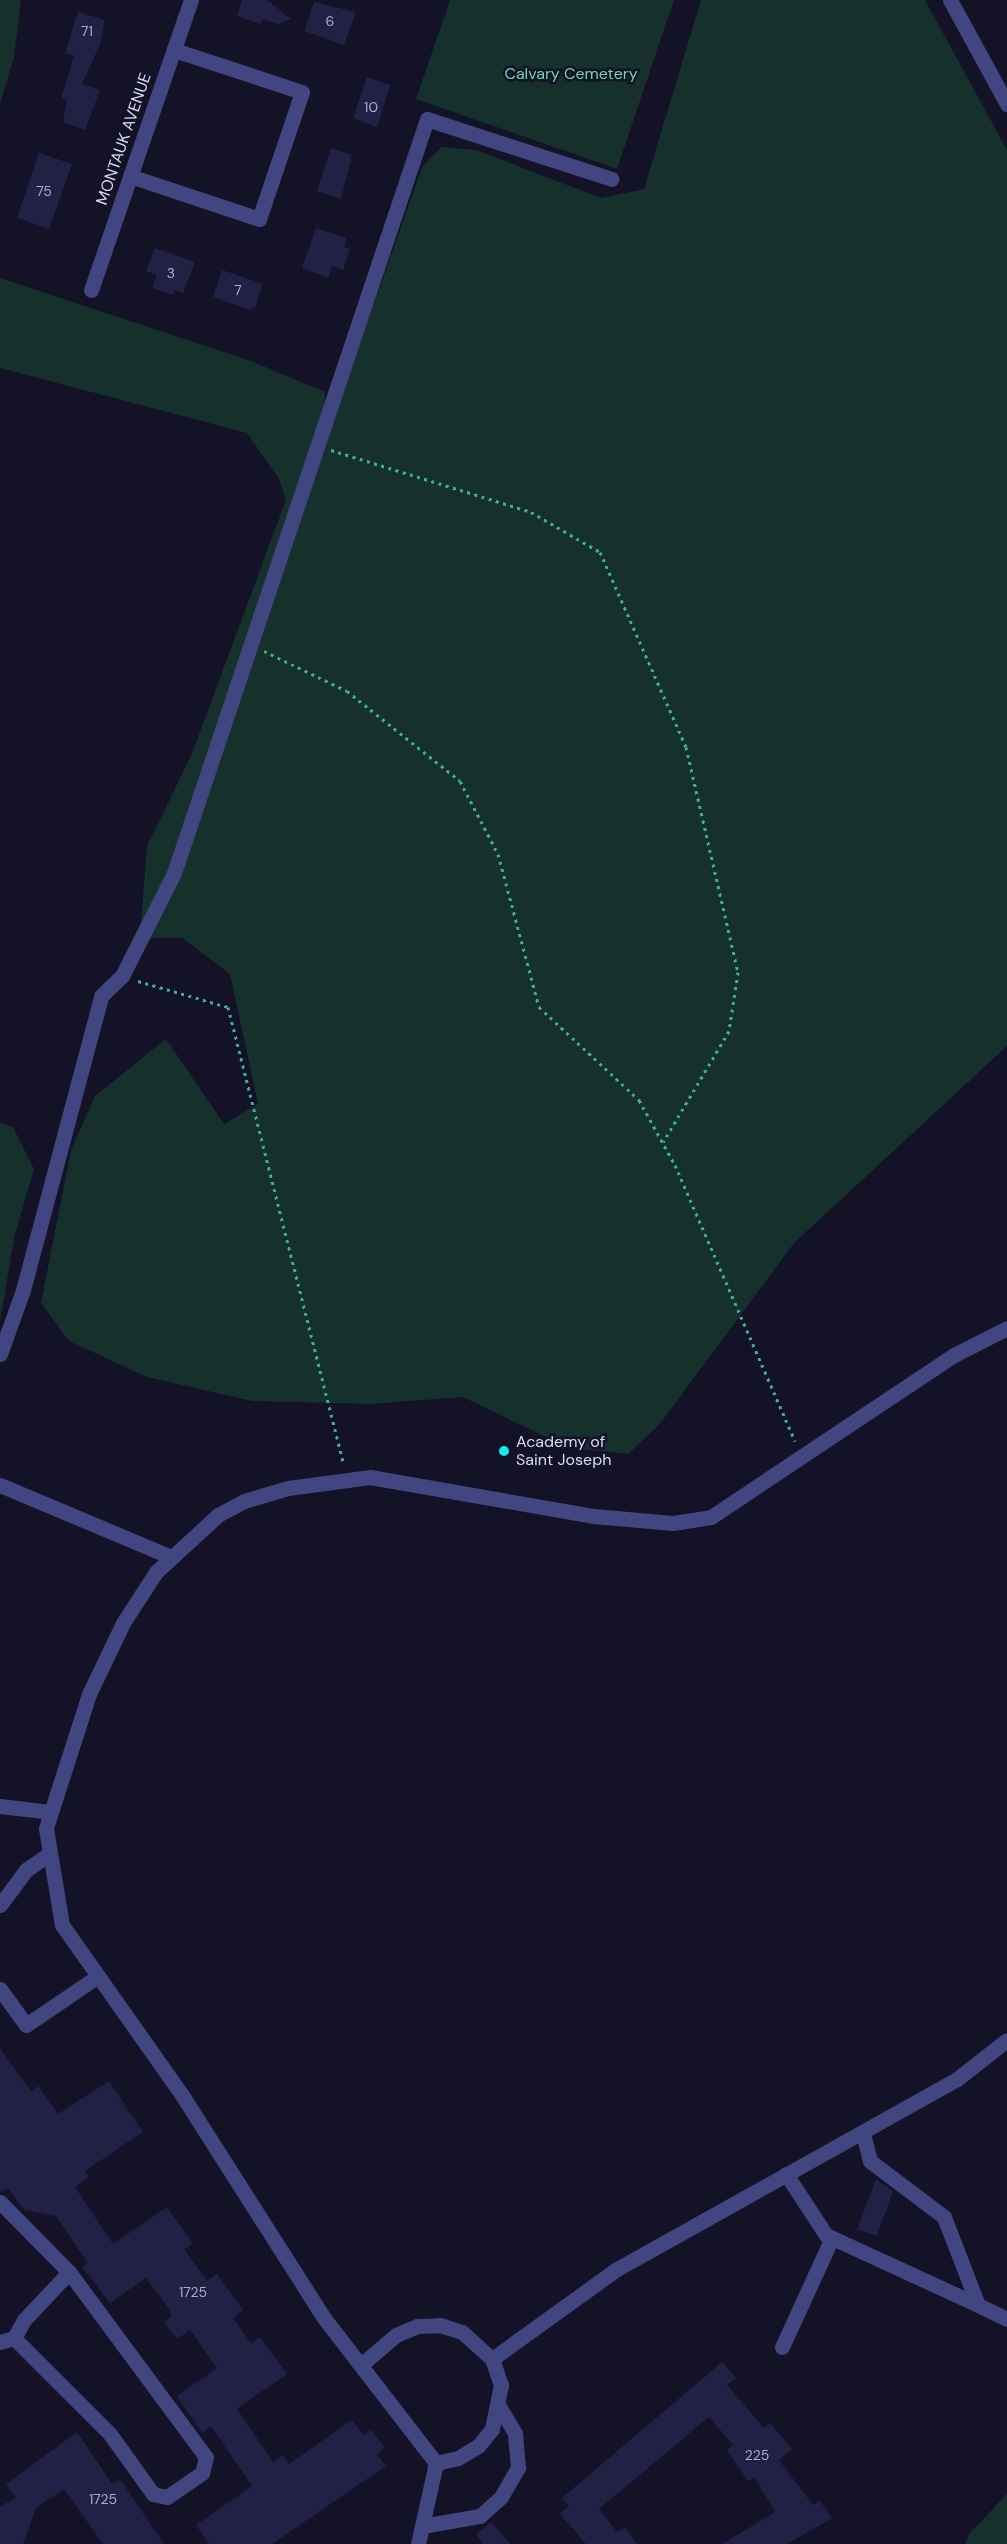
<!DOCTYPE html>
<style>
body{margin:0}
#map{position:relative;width:1007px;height:2544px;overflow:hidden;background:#131227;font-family:"DM Sans",sans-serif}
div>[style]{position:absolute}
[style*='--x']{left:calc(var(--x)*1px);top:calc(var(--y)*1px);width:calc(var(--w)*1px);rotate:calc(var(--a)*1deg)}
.green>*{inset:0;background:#16302c}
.building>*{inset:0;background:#232046}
.path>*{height:3px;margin-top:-1.5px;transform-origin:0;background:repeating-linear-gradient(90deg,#3baf9c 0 3px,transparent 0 7.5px)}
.minor>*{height:15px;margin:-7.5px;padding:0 7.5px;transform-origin:7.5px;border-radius:7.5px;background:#414681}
.dots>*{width:16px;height:16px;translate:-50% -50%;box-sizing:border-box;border:3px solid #131227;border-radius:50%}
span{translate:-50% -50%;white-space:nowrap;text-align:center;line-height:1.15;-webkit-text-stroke:5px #131227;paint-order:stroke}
.number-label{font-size:14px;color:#adacce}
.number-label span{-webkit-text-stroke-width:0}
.park-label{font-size:16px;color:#6dd6b0}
.street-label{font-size:16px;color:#dbdbfc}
.poi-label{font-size:16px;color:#dbdbfc}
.left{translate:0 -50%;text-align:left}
</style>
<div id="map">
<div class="green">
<div style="clip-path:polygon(0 0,21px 0,14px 57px,0 104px)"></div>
<div style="clip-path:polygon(450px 0,674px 0,617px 169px,416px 99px)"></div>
<div style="clip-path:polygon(701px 0,925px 0,1007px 150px,1007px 1046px,794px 1243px,659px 1425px,628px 1454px,569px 1448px,463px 1397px,371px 1404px,252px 1401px,147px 1377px,69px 1341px,41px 1303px,71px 1150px,95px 1096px,166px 1039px,224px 1124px,258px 1104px,230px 974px,182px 938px,140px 938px,147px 846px,191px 756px,286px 500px,279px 479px,247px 433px,0 368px,0 278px,251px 361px,325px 392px,321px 455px,422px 167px,441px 147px,476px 150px,601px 198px,644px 189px)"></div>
<div style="clip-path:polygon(0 1123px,13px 1127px,34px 1169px,14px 1238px,0 1323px)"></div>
<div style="clip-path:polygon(1007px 2494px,1007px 2544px,965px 2544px,970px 2533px)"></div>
</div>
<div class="building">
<div style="clip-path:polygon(242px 0,267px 0,291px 19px,278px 24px,263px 19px,261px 24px,237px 16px)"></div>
<div style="clip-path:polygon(314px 2px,356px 12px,344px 45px,304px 31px)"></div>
<div style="clip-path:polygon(78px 12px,105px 20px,100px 44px,82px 84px,100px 90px,85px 130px,63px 122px,67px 100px,61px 98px,74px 56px,65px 53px)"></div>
<div style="clip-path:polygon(367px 77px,390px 85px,377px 127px,353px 118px)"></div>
<div style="clip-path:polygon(331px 148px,352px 155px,341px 199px,317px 191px)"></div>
<div style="clip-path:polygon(39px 153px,72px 164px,49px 229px,17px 218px)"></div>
<div style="clip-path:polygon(316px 228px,347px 238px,344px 247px,350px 249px,343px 270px,332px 266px,328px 278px,302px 268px)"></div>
<div style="clip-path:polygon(155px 248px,195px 262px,183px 293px,175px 290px,173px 295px,152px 288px,157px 275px,146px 271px)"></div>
<div style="clip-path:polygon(222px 270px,263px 284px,255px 307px,250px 310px,213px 297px)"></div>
<div style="clip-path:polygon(0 2048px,28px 2087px,31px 2091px,38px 2086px,58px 2114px,109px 2081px,143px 2132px,85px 2171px,89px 2177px,75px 2187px,113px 2244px,167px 2207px,193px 2244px,184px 2249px,207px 2281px,217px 2274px,243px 2310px,233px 2318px,251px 2343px,260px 2337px,287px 2374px,237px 2409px,273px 2462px,283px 2455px,289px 2464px,352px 2420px,364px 2435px,371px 2430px,385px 2448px,377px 2454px,386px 2466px,272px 2544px,209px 2544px,196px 2525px,252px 2486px,211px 2426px,202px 2433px,177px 2396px,217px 2368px,190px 2330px,177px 2339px,164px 2322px,171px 2317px,170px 2310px,146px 2278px,110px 2303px,82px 2267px,88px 2263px,56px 2216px,24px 2210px,8px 2188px,0 2193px)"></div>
<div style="clip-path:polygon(876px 2179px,893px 2191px,877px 2236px,857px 2229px)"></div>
<div style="clip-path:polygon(722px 2362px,736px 2378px,727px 2385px,764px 2428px,770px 2423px,792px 2449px,779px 2460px,813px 2505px,820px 2501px,832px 2518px,787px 2544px,722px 2544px,775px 2512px,755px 2478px,748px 2481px,727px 2450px,733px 2445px,709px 2417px,599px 2509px,617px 2532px,625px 2527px,637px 2544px,586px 2544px,560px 2514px,569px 2506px,562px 2498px)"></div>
<div style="clip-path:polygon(77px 2432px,112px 2484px,120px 2479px,164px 2544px,103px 2544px,64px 2489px,36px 2508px,23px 2544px,0 2544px,0 2506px,16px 2498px,6px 2484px)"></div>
<div style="clip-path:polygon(491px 2522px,510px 2544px,483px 2544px,476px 2535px)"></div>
</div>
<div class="path">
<div style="--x:331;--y:450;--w:209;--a:17.2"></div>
<div style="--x:531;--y:512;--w:80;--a:30.1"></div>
<div style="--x:600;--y:552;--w:213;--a:66.2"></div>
<div style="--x:686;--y:747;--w:231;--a:77"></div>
<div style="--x:738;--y:972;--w:60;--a:98.7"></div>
<div style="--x:729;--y:1031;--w:129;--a:120.7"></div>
<div style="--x:264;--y:651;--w:92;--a:25.7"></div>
<div style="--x:347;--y:691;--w:144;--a:38.5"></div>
<div style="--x:460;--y:781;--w:82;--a:62.5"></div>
<div style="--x:498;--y:854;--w:158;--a:75"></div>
<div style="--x:539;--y:1007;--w:137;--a:42.9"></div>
<div style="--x:639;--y:1100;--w:74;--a:61"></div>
<div style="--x:675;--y:1165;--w:301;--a:66.5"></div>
<div style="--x:138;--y:981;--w:94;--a:16.1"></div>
<div style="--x:228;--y:1007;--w:472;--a:75.8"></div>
</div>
<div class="minor">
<div style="--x:950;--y:0;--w:119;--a:61.3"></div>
<div style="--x:130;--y:176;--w:136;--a:18.4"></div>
<div style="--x:259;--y:219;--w:134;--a:-71.3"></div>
<div style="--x:302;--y:92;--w:135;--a:-161.8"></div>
<div style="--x:91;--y:290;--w:307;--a:-71"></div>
<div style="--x:0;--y:1354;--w:68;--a:-70.2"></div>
<div style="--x:23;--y:1290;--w:304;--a:-75.1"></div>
<div style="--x:101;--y:996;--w:29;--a:-44"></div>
<div style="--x:122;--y:976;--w:115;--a:-63.2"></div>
<div style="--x:174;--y:873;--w:795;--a:-71.45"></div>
<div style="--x:427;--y:119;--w:194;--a:18"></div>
<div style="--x:0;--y:1485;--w:186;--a:22.8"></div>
<div style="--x:0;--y:1806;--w:50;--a:6.8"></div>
<div style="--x:0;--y:1905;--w:44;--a:-53.4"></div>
<div style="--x:26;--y:1870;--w:29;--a:-35"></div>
<div style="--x:0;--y:1989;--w:44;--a:54.2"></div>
<div style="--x:26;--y:2025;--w:87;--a:-34.2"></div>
<div style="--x:863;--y:2133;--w:29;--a:76"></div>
<div style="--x:870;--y:2161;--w:93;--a:37.1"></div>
<div style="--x:944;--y:2217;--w:94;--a:68.9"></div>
<div style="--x:978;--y:2305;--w:32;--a:26"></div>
<div style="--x:786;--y:2174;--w:73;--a:56.7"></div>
<div style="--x:826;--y:2235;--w:167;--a:24.7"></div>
<div style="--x:0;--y:2202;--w:98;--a:45.4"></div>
<div style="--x:0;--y:2342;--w:15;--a:-16"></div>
<div style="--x:14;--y:2338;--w:21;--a:-61"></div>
<div style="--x:24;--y:2320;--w:66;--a:-46.8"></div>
<div style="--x:69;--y:2272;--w:230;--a:53.5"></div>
<div style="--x:206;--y:2457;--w:16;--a:104"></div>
<div style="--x:202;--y:2473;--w:42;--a:145.6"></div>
<div style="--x:167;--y:2497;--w:14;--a:-168"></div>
<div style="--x:153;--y:2494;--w:74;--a:-125.6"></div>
<div style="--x:110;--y:2434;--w:136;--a:-135"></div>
<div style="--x:782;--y:2347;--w:120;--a:-65.4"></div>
<div style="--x:492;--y:2359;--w:154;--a:-35.8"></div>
<div style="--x:617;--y:2269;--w:389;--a:-29.2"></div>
<div style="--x:957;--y:2079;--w:63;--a:-38"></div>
<div style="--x:361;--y:2365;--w:46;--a:-40.6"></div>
<div style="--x:396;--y:2335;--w:23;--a:-23"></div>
<div style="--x:417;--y:2326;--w:23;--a:-2"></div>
<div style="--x:440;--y:2325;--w:23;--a:18"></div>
<div style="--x:462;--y:2332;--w:40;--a:42"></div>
<div style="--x:492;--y:2359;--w:28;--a:71"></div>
<div style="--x:501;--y:2385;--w:45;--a:101.6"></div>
<div style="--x:492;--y:2429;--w:22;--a:129"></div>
<div style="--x:478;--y:2446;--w:23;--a:149"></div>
<div style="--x:458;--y:2458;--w:23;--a:167"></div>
<div style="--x:436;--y:2463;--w:183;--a:-127.7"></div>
<div style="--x:324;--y:2318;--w:264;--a:-122.5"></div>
<div style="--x:182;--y:2095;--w:208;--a:-125.2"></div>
<div style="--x:62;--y:1925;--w:98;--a:-99.4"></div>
<div style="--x:46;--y:1828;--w:141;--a:-72.2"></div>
<div style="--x:89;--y:1694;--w:79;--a:-64.4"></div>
<div style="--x:123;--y:1623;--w:61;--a:-57.1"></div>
<div style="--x:156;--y:1572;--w:84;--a:-42.6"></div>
<div style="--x:218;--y:1515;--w:30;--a:-28"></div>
<div style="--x:244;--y:1501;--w:46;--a:-16.5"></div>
<div style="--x:288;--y:1488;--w:83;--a:-7.6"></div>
<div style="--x:370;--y:1477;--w:226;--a:9.9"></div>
<div style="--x:593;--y:1516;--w:80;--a:5"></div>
<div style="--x:673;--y:1523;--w:38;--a:-9"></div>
<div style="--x:711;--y:1517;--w:292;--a:-33.7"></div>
<div style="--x:954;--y:1355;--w:59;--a:-27"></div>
<div style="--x:422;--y:2526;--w:59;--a:-9.8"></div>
<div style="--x:480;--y:2516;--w:28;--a:-42"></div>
<div style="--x:501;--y:2497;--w:34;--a:-60"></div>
<div style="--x:518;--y:2468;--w:35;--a:-95"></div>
<div style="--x:515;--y:2433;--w:29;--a:-121"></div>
<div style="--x:418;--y:2544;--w:83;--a:-77.5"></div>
</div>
<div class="dots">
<div style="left:504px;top:1451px;background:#19eae8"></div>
</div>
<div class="number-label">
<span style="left:330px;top:21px">6</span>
<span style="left:87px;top:31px">71</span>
<span style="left:371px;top:107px">10</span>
<span style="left:44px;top:191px">75</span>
<span style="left:171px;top:273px">3</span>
<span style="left:238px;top:290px">7</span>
<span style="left:193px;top:2292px">1725</span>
<span style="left:757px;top:2455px">225</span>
<span style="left:103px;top:2499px">1725</span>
</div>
<div class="park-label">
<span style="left:571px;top:74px">Calvary Cemetery</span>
</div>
<div class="street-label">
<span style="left:124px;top:139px;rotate:-71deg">MONTAUK AVENUE</span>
</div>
<div class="poi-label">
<span class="left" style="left:516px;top:1451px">Academy of<br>Saint Joseph</span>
</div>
</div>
